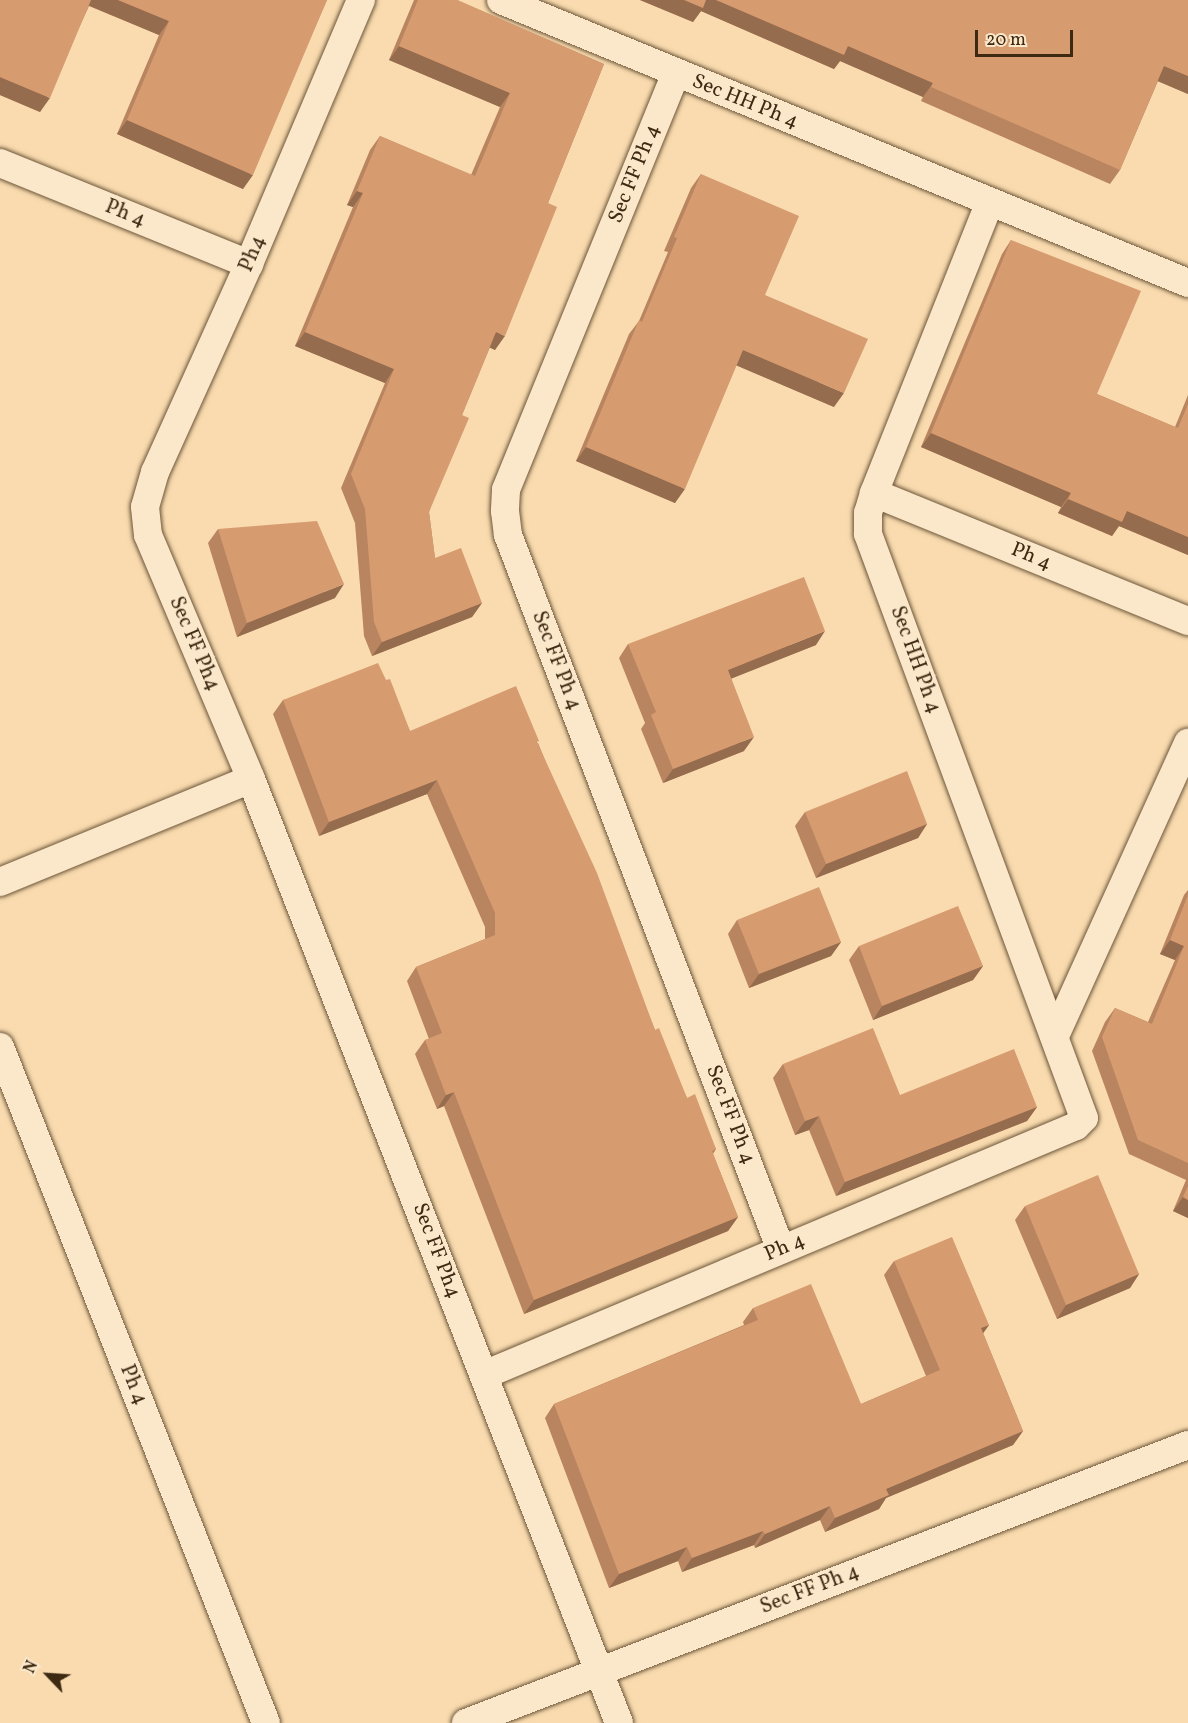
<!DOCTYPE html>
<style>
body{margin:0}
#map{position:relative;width:1188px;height:1723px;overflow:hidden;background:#f9dbaf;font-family:Vollkorn,serif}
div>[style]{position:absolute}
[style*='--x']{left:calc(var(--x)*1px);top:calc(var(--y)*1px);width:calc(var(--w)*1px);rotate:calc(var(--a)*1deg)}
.roads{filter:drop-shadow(0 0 2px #6d5639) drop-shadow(0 0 2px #6d5639)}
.minor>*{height:28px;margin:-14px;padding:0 14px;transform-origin:14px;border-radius:14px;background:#fbe8cb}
.wall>*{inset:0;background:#b98560}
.shaded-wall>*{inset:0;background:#966c4e}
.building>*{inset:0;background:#d79b70}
span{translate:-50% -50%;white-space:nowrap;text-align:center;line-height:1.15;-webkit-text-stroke:4.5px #fbe8cb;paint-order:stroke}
.street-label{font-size:21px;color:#3e2a12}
.north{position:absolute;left:18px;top:1645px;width:60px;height:60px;-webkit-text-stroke:4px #fbe8cb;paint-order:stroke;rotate:295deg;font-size:16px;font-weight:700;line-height:24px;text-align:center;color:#3e2a12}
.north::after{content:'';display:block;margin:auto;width:21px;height:27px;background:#3e2a12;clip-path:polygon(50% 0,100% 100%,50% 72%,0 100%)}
.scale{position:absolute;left:975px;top:30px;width:98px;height:27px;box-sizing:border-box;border:3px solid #3e2a12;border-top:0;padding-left:8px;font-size:18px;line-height:21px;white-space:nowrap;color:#3e2a12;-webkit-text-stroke:4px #fbe8cb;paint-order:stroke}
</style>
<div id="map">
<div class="roads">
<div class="minor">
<div style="--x:361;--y:0;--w:287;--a:113"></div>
<div style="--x:249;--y:264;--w:228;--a:114.3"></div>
<div style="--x:155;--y:472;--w:36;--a:106"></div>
<div style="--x:145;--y:507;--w:28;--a:84"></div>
<div style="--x:148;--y:535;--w:265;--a:67.1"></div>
<div style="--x:251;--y:779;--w:1013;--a:68.7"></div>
<div style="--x:501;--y:0;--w:743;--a:22.39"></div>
<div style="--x:676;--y:73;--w:450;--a:112.2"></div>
<div style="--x:506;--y:490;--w:21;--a:93"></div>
<div style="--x:505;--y:511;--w:24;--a:83"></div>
<div style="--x:508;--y:535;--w:765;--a:69.1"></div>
<div style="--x:0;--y:163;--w:269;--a:22.1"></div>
<div style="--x:874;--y:493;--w:339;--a:22.2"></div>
<div style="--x:0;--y:882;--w:271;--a:-22.3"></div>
<div style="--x:1055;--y:1036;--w:322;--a:-65.6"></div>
<div style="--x:0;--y:1047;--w:726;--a:68.52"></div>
<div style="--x:484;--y:1375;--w:642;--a:-22.81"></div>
<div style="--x:1076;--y:1126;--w:11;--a:-45"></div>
<div style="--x:1084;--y:1118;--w:623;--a:-110.3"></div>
<div style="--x:868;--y:534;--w:21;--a:-90"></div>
<div style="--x:868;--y:513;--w:21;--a:-73"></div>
<div style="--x:874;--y:493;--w:313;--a:-68.3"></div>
<div style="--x:466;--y:1723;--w:774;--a:-21.06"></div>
</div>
</div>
<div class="wall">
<div style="clip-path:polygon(0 0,327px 0,243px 189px,117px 134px,159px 35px,89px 6px,40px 112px,0 95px)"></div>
<div style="clip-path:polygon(414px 0,457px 0,604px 64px,548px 203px,495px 350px,490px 347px,462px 415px,429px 512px,435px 558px,482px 603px,472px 617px,372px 656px,364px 636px,355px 523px,341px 488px,385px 383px,295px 346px,353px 207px,347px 205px,370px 150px,380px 136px,471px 175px,500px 107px,389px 60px)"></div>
<div style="clip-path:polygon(640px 0,1188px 0,1188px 94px,1158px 81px,1120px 170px,1110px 184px,921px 101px,923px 97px,840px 61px,834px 69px,701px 11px,693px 22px)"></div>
<div style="clip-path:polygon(701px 174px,765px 295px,834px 407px,736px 365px,675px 503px,576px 461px,629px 334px,639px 321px,668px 252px,664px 251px,691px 188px)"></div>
<div style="clip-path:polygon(1011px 240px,1097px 394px,1175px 427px,1188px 395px,1188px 555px,1119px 526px,1112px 536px,1058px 513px,1061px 507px,921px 447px,1002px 254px)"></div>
<div style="clip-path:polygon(218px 529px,335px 598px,237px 637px,208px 543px)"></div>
<div style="clip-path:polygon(628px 644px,816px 645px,731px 678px,744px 751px,663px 783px,641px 729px,645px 723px,619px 658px)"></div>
<div style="clip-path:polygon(386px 680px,410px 731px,538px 743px,655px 1030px,687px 1098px,716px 1149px,713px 1154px,738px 1217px,728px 1231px,524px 1314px,444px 1106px,437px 1109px,415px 1054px,425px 1040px,429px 1039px,407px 981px,416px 967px,485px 939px,485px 927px,427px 794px,319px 836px,273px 714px,283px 700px)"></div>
<div style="clip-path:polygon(805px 812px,927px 824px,918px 838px,816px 878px,795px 826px)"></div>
<div style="clip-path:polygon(1188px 890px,1188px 1218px,1173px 1211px,1186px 1180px,1129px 1154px,1092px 1051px,1105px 1022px,1115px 1008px,1148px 1022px,1175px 960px,1160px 954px,1184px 895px)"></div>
<div style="clip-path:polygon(737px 920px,841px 942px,831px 956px,749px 988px,728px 934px)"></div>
<div style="clip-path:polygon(859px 946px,983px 966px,973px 980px,873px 1020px,849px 960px)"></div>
<div style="clip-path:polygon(783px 1064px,900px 1095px,1037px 1107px,1027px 1121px,836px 1196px,809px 1130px,795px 1135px,773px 1078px)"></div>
<div style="clip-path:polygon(1025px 1206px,1139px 1274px,1130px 1288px,1057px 1319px,1015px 1220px)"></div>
<div style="clip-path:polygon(894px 1261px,989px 1325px,983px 1333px,1023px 1431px,1013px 1445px,886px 1498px,879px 1509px,825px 1532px,820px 1520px,755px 1548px,754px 1545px,682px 1572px,678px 1561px,609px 1588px,545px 1418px,554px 1404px,744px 1325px,743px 1322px,753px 1308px,861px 1404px,926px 1376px,884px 1275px)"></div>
</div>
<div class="shaded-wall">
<div style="clip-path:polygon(88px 0,118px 0,169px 21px,159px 35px,85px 4px)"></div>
<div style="clip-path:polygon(640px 0,716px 0,848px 46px,933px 83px,923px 97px,840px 61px,834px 69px,701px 11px,693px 22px)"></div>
<div style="clip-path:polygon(399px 46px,510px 93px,500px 107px,389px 60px)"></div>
<div style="clip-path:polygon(1164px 66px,1188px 76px,1188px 94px,1155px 80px)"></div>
<div style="clip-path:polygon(0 77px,50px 98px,40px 112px,0 95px)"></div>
<div style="clip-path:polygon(127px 120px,253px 175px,243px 189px,117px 134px)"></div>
<div style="clip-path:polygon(357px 191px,363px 193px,353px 207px,347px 205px)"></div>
<div style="clip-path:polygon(305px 332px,394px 369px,385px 383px,295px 346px)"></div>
<div style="clip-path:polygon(496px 332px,505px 336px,495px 350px,486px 346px)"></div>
<div style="clip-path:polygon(743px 350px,844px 393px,834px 407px,733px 364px)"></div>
<div style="clip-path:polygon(931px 433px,1071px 493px,1061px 507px,921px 447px)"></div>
<div style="clip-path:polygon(586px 447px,685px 489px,675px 503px,576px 461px)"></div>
<div style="clip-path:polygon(1068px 499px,1127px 511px,1188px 537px,1188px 555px,1119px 526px,1112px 536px,1058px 513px)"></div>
<div style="clip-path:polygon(344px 584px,335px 598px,237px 637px,247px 623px)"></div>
<div style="clip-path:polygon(482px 603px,472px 617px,372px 656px,382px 642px)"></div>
<div style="clip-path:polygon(825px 631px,816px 645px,718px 684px,728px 670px)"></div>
<div style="clip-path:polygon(754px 737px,744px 751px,663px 783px,673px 769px)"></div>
<div style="clip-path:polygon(437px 780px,427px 794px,319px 836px,329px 822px)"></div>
<div style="clip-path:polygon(927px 824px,918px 838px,816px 878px,826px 864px)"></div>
<div style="clip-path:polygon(1170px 940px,1184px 946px,1175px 960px,1160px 954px)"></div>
<div style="clip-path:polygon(841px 942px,831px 956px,749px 988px,759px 974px)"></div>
<div style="clip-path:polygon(983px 966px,973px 980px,873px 1020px,882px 1006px)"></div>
<div style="clip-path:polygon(454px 1092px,444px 1106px,437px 1109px,446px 1095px)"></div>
<div style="clip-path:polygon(1037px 1107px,1027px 1121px,836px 1196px,845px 1182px)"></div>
<div style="clip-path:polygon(819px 1116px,809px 1130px,795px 1135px,805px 1121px)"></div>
<div style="clip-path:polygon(1183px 1197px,1188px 1200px,1188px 1218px,1173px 1211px)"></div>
<div style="clip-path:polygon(738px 1217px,728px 1231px,524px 1314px,534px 1300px)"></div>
<div style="clip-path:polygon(1139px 1274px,1130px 1288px,1057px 1319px,1066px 1305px)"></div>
<div style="clip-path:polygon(989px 1325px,979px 1339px,981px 1328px)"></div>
<div style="clip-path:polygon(1023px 1431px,1013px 1445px,886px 1498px,879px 1509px,825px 1532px,835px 1518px,886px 1489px)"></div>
<div style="clip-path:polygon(830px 1506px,820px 1520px,755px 1548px,765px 1534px)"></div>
<div style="clip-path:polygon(763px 1531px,754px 1545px,682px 1572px,692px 1558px)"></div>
<div style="clip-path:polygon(687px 1547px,678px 1561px,609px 1588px,619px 1574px)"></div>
</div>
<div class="building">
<div style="clip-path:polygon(0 0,91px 0,50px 98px,0 77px)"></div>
<div style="clip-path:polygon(118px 0,327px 0,253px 175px,127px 120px,169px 21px)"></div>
<div style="clip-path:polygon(418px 0,457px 0,604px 64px,548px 203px,557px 207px,505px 336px,496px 332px,462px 415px,469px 418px,429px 512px,435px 558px,461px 548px,482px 603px,382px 642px,374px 622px,365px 509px,351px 474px,394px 369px,305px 332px,363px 193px,357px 191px,380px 136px,475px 176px,510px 93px,399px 46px)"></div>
<div style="clip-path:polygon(684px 0,706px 0,703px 8px)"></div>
<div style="clip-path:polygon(716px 0,1188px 0,1188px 76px,1164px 66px,1120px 170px,931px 87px,933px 83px,848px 46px,844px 55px)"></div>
<div style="clip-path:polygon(701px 174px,799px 216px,765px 295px,868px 339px,844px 393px,743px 350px,685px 489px,586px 447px,639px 320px,642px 322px,677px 238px,674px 237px)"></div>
<div style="clip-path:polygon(1011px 240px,1141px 291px,1097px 394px,1178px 428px,1188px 404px,1188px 537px,1127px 511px,1122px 522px,1068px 499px,1071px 493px,931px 433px)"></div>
<div style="clip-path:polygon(317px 521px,344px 584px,247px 623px,218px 529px)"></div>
<div style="clip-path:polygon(804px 577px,825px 631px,728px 670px,754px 737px,673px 769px,651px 715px,656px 712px,628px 644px)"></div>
<div style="clip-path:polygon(378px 663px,386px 680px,390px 679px,410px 731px,516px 686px,539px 741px,537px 742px,597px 873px,655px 1030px,659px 1028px,687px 1098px,695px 1094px,716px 1149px,712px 1151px,738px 1217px,534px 1300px,454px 1092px,446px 1095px,425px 1040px,442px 1033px,416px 967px,495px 935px,495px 913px,437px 780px,329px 822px,283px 700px)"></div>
<div style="clip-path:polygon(907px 771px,927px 824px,826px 864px,805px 812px)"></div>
<div style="clip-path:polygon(819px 887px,841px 942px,759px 974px,737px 920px)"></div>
<div style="clip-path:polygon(1188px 895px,1188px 1163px,1138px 1140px,1102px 1037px,1115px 1008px,1152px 1024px,1184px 946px,1170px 940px)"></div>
<div style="clip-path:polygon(958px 906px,983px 966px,882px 1006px,859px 946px)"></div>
<div style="clip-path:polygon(873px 1028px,900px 1095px,1014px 1049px,1037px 1107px,845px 1182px,819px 1116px,805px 1121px,783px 1064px)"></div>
<div style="clip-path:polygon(1098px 1175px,1139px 1274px,1066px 1305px,1025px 1206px)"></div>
<div style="clip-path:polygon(1188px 1186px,1188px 1200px,1183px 1197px)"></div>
<div style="clip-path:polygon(952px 1237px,989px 1325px,981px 1328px,1023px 1431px,886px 1489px,889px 1495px,835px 1518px,830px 1506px,765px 1534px,763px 1531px,692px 1558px,687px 1547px,619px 1574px,554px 1404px,758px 1320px,753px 1308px,811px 1284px,861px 1404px,940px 1370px,894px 1261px)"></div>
</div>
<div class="street-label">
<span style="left:745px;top:102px;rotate:22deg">Sec HH Ph 4</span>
<span style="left:635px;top:174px;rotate:-68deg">Sec FF Ph 4</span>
<span style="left:125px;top:214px;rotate:22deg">Ph 4</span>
<span style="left:253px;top:254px;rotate:-67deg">Ph4</span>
<span style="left:1031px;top:557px;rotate:22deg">Ph 4</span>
<span style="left:194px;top:644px;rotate:67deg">Sec FF Ph4</span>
<span style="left:915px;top:660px;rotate:70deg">Sec HH Ph 4</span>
<span style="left:556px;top:661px;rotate:69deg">Sec FF Ph 4</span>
<span style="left:730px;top:1115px;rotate:69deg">Sec FF Ph 4</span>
<span style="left:785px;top:1248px;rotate:-23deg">Ph 4</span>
<span style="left:436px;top:1251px;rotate:69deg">Sec FF Ph4</span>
<span style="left:133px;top:1385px;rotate:68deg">Ph 4</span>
<span style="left:810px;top:1590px;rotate:-21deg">Sec FF Ph 4</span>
</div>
<div class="north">N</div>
<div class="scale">20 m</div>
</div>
